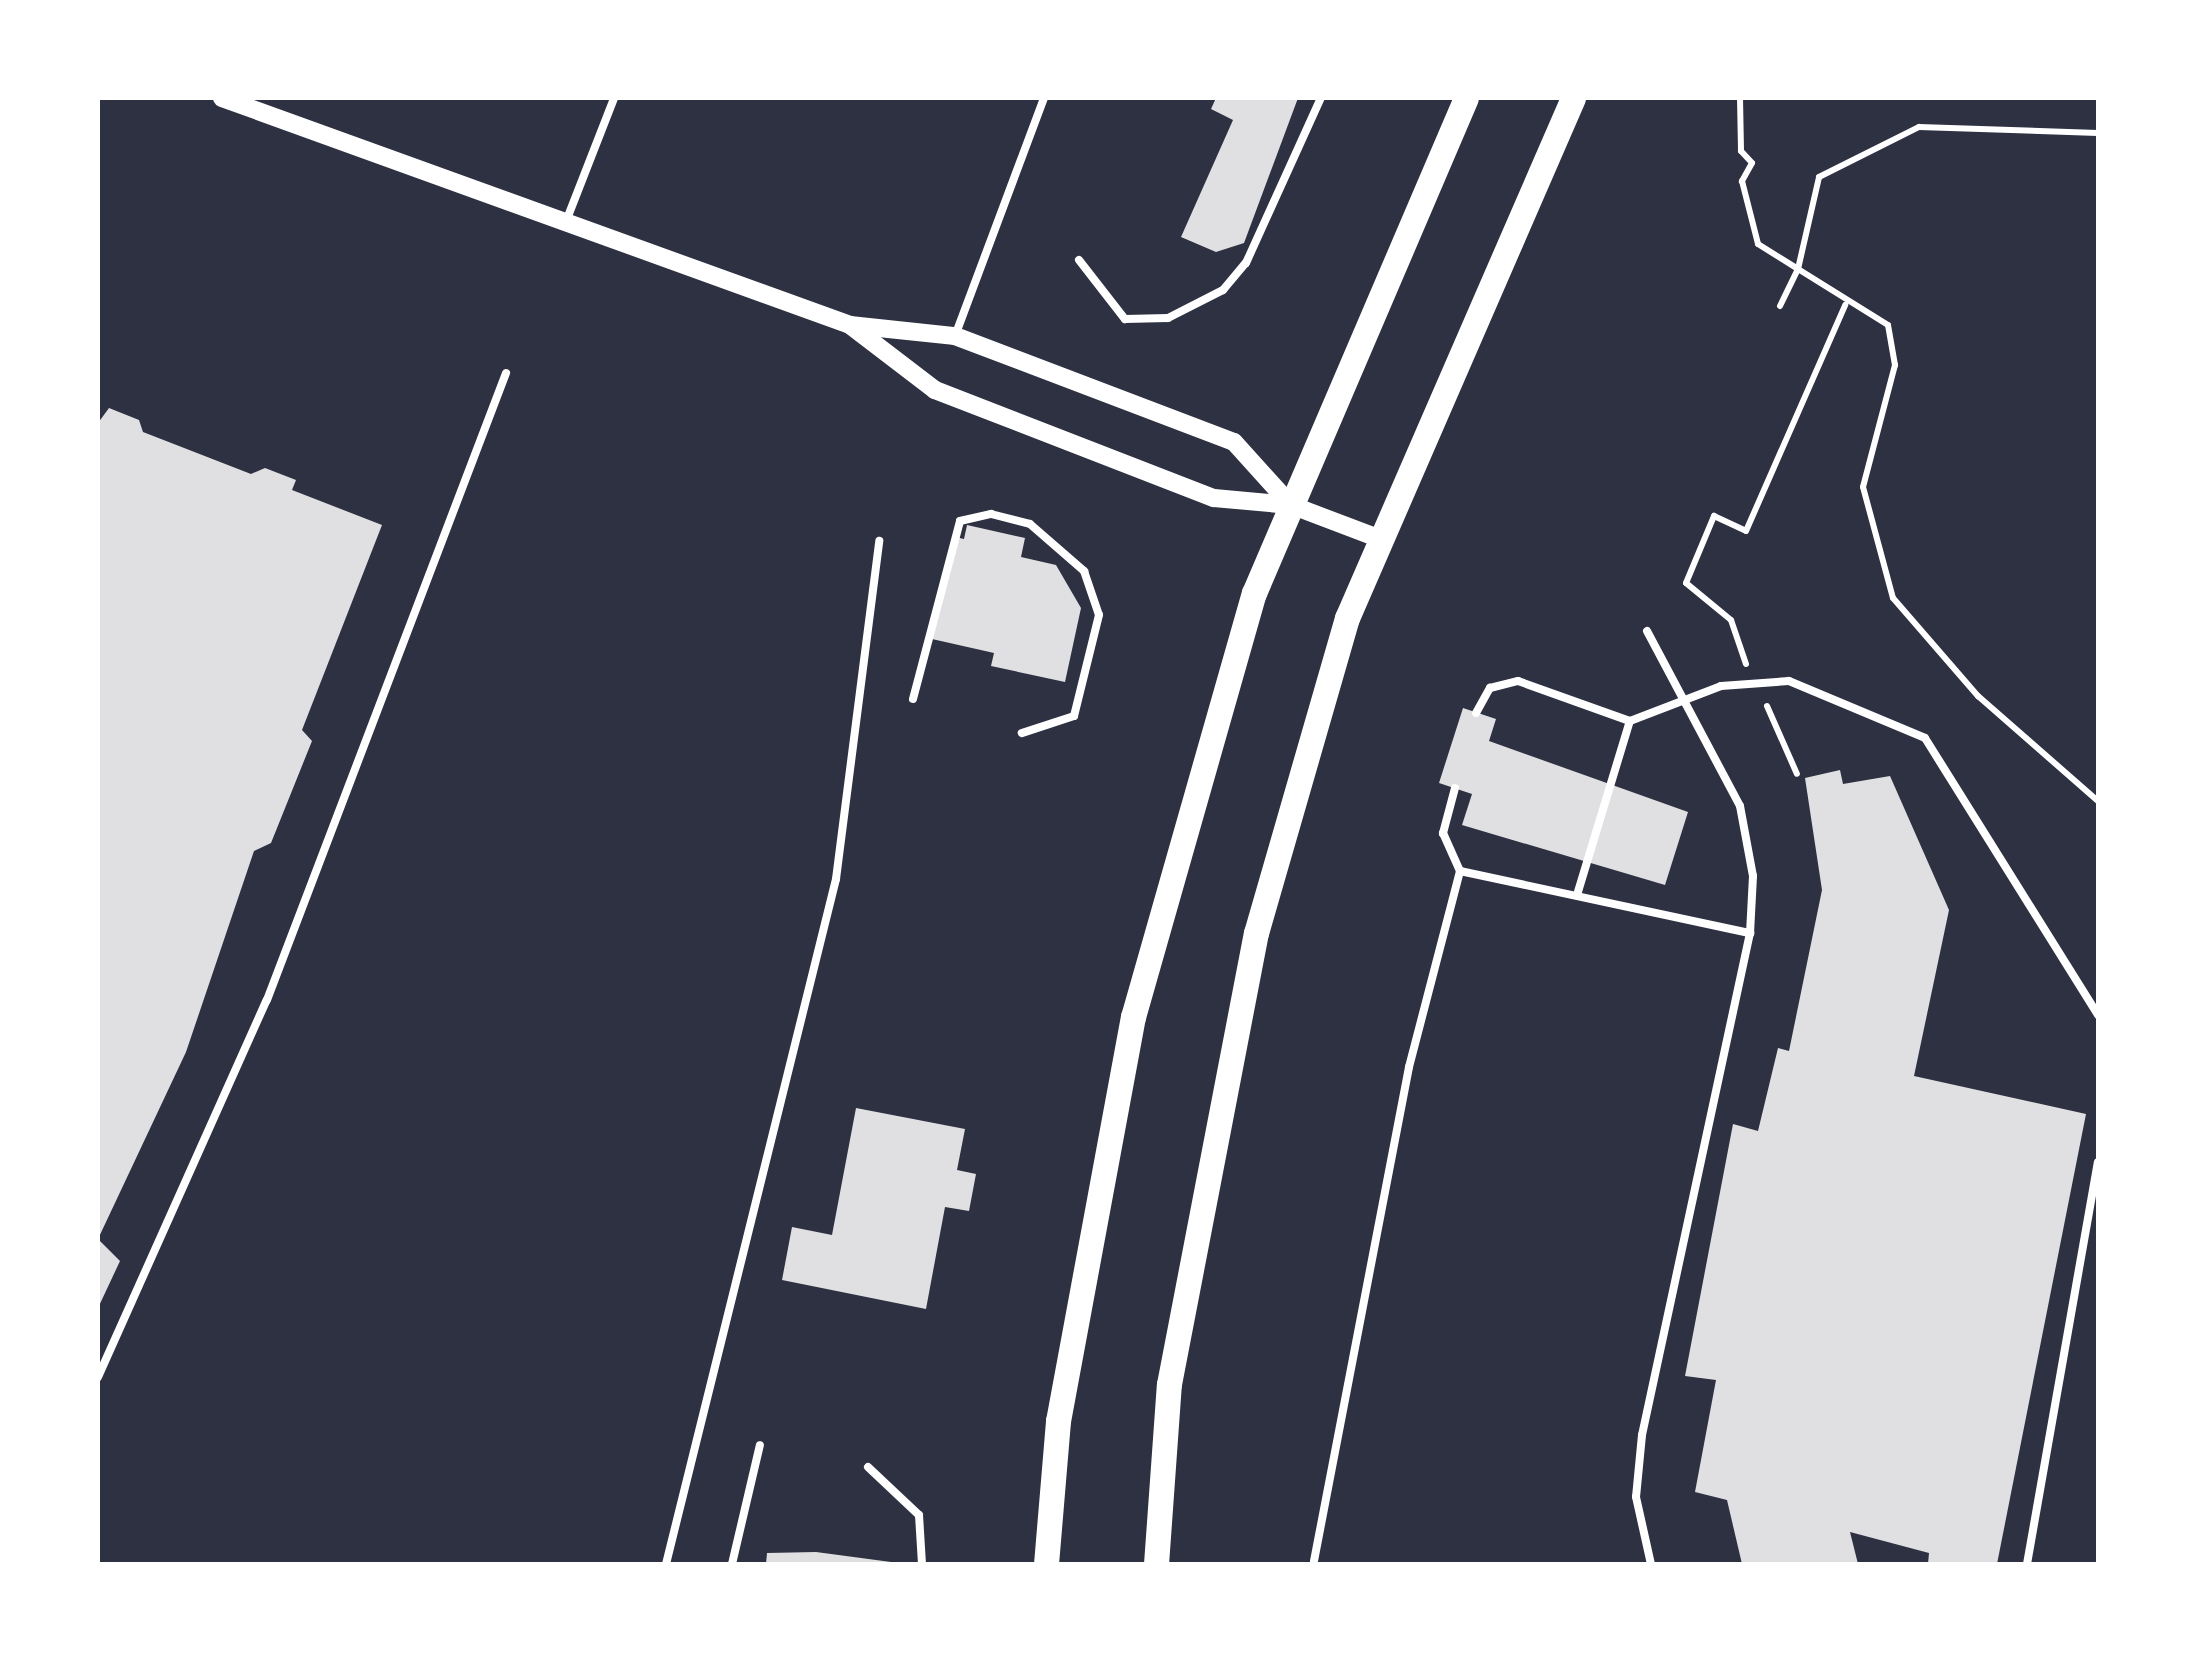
<!DOCTYPE html>
<style>
body{margin:0}
#map{position:relative;width:2196px;height:1662px;overflow:hidden;background:#2d3142;font-family:"PT Sans",sans-serif}
div>[style]{position:absolute}
[style*='--x']{left:calc(var(--x)*1px);top:calc(var(--y)*1px);width:calc(var(--w)*1px);rotate:calc(var(--a)*1deg)}
.building>*{inset:0;background:#e0e0e3}
.path>*{height:6px;margin:-3px;padding:0 3px;transform-origin:3px;border-radius:3px;background:#fff}
.service>*{height:8px;margin:-4px;padding:0 4px;transform-origin:4px;border-radius:4px;background:#fff}
.tertiary>*{height:18px;margin:-9px;padding:0 9px;transform-origin:9px;border-radius:9px;background:#fff}
.primary>*{height:25px;margin:-12.5px;padding:0 12.5px;transform-origin:12.5px;border-radius:12.5px;background:#fff}
span{translate:-50% -50%;white-space:nowrap;text-align:center;line-height:1.15;-webkit-text-stroke:10px #fff;paint-order:stroke}
.frame{position:absolute;inset:0;border:100px solid #fff;pointer-events:none}
</style>
<div id="map">
<div class="building">
<div style="clip-path:polygon(1216px 98px,1298px 98px,1244px 243px,1216px 252px,1181px 237px,1233px 120px,1211px 109px)"></div>
<div style="clip-path:polygon(109px 408px,139px 420px,143px 432px,251px 474px,265px 468px,296px 480px,292px 490px,382px 525px,302px 730px,312px 741px,271px 843px,254px 851px,186px 1052px,98px 1239px,120px 1261px,98px 1308px,98px 423px)"></div>
<div style="clip-path:polygon(967px 525px,1025px 538px,1021px 557px,1056px 565px,1081px 608px,1065px 682px,991px 666px,994px 653px,932px 639px,955px 537px,964px 539px)"></div>
<div style="clip-path:polygon(1463px 708px,1496px 719px,1489px 741px,1688px 812px,1665px 885px,1462px 825px,1472px 794px,1439px 783px)"></div>
<div style="clip-path:polygon(1840px 770px,1843px 784px,1890px 776px,1949px 910px,1914px 1076px,2086px 1114px,1997px 1564px,1928px 1564px,1929px 1553px,1850px 1532px,1858px 1564px,1742px 1564px,1727px 1500px,1695px 1492px,1716px 1380px,1685px 1376px,1733px 1124px,1758px 1131px,1778px 1048px,1789px 1051px,1822px 890px,1805px 778px)"></div>
<div style="clip-path:polygon(856px 1108px,965px 1129px,957px 1170px,976px 1174px,969px 1211px,945px 1207px,926px 1309px,782px 1280px,792px 1227px,832px 1235px)"></div>
<div style="clip-path:polygon(816px 1552px,891px 1562px,891px 1564px,766px 1564px,767px 1553px)"></div>
</div>
<div class="path">
<div style="--x:1740;--y:98;--w:53;--a:88.9"></div>
<div style="--x:1741;--y:151;--w:16;--a:47"></div>
<div style="--x:1752;--y:163;--w:21;--a:119"></div>
<div style="--x:1742;--y:181;--w:65;--a:75.7"></div>
<div style="--x:1758;--y:244;--w:47;--a:32"></div>
<div style="--x:1798;--y:269;--w:94;--a:-77.1"></div>
<div style="--x:1819;--y:177;--w:112;--a:-26.6"></div>
<div style="--x:1919;--y:127;--w:179;--a:1.9"></div>
<div style="--x:1780;--y:306;--w:41;--a:-64.1"></div>
<div style="--x:1798;--y:269;--w:106;--a:31.9"></div>
<div style="--x:1888;--y:325;--w:41;--a:80.1"></div>
<div style="--x:1895;--y:365;--w:126;--a:104.7"></div>
<div style="--x:1863;--y:487;--w:115;--a:74.9"></div>
<div style="--x:1893;--y:598;--w:130;--a:49.1"></div>
<div style="--x:1978;--y:696;--w:159;--a:41.2"></div>
<div style="--x:1746;--y:664;--w:46;--a:-108.8"></div>
<div style="--x:1731;--y:620;--w:58;--a:-140.6"></div>
<div style="--x:1686;--y:583;--w:73;--a:-67.3"></div>
<div style="--x:1714;--y:516;--w:35;--a:25"></div>
<div style="--x:1746;--y:531;--w:247;--a:-66.3"></div>
<div style="--x:1767;--y:706;--w:74;--a:66.2"></div>
</div>
<div class="service">
<div style="--x:565;--y:224;--w:135;--a:-68.7"></div>
<div style="--x:1079;--y:260;--w:75;--a:52.1"></div>
<div style="--x:1125;--y:319;--w:43;--a:-1.3"></div>
<div style="--x:1168;--y:318;--w:62;--a:-27"></div>
<div style="--x:1223;--y:290;--w:35;--a:-50"></div>
<div style="--x:1246;--y:263;--w:181;--a:-65.6"></div>
<div style="--x:955;--y:336;--w:254;--a:-69.5"></div>
<div style="--x:1647;--y:631;--w:198;--a:62"></div>
<div style="--x:1740;--y:806;--w:71;--a:79.5"></div>
<div style="--x:1753;--y:876;--w:57;--a:93"></div>
<div style="--x:1750;--y:933;--w:513;--a:102.14"></div>
<div style="--x:1642;--y:1435;--w:62;--a:95.5"></div>
<div style="--x:1636;--y:1497;--w:69;--a:77.4"></div>
<div style="--x:913;--y:699;--w:184;--a:-75.2"></div>
<div style="--x:960;--y:521;--w:32;--a:-13"></div>
<div style="--x:991;--y:514;--w:40;--a:14.4"></div>
<div style="--x:1030;--y:524;--w:72;--a:41"></div>
<div style="--x:1084;--y:571;--w:46;--a:71.2"></div>
<div style="--x:1099;--y:615;--w:104;--a:103.9"></div>
<div style="--x:1074;--y:716;--w:55;--a:161.9"></div>
<div style="--x:1476;--y:713;--w:29;--a:-61"></div>
<div style="--x:1490;--y:688;--w:29;--a:-14"></div>
<div style="--x:1518;--y:681;--w:119;--a:19.7"></div>
<div style="--x:1455;--y:788;--w:47;--a:104.9"></div>
<div style="--x:1443;--y:833;--w:42;--a:65.9"></div>
<div style="--x:1577;--y:895;--w:182;--a:-73.1"></div>
<div style="--x:1630;--y:721;--w:97;--a:-21"></div>
<div style="--x:1721;--y:686;--w:68;--a:-4.2"></div>
<div style="--x:1789;--y:681;--w:147;--a:22.7"></div>
<div style="--x:1925;--y:738;--w:327;--a:58"></div>
<div style="--x:98;--y:1377;--w:413;--a:-65.9"></div>
<div style="--x:267;--y:1000;--w:671;--a:-69.13"></div>
<div style="--x:868;--y:1467;--w:70;--a:43.3"></div>
<div style="--x:919;--y:1515;--w:49;--a:86.5"></div>
<div style="--x:1314;--y:1561;--w:503;--a:-79.11"></div>
<div style="--x:1409;--y:1067;--w:203;--a:-75.4"></div>
<div style="--x:1460;--y:871;--w:297;--a:12.1"></div>
<div style="--x:666;--y:1564;--w:706;--a:-76.06"></div>
<div style="--x:836;--y:879;--w:341;--a:-82.7"></div>
<div style="--x:732;--y:1564;--w:122;--a:-76.8"></div>
<div style="--x:2027;--y:1564;--w:408;--a:-80"></div>
</div>
<div class="tertiary">
<div style="--x:222;--y:98;--w:668;--a:19.87"></div>
<div style="--x:850;--y:325;--w:106;--a:6"></div>
<div style="--x:955;--y:336;--w:298;--a:20.8"></div>
<div style="--x:1234;--y:442;--w:85;--a:47.9"></div>
<div style="--x:850;--y:325;--w:107;--a:37.4"></div>
<div style="--x:935;--y:390;--w:299;--a:21.2"></div>
<div style="--x:1214;--y:498;--w:77;--a:5.2"></div>
<div style="--x:1291;--y:505;--w:93;--a:20.8"></div>
</div>
<div class="primary">
<div style="--x:1046;--y:1564;--w:144;--a:-85.2"></div>
<div style="--x:1058;--y:1421;--w:411;--a:-79.5"></div>
<div style="--x:1133;--y:1017;--w:441;--a:-74.1"></div>
<div style="--x:1254;--y:593;--w:538;--a:-66.82"></div>
<div style="--x:1156;--y:1564;--w:180;--a:-85.9"></div>
<div style="--x:1169;--y:1384;--w:459;--a:-79.1"></div>
<div style="--x:1256;--y:933;--w:328;--a:-73.9"></div>
<div style="--x:1347;--y:618;--w:567;--a:-66.51"></div>
</div>
<div class="frame"></div>
</div>
